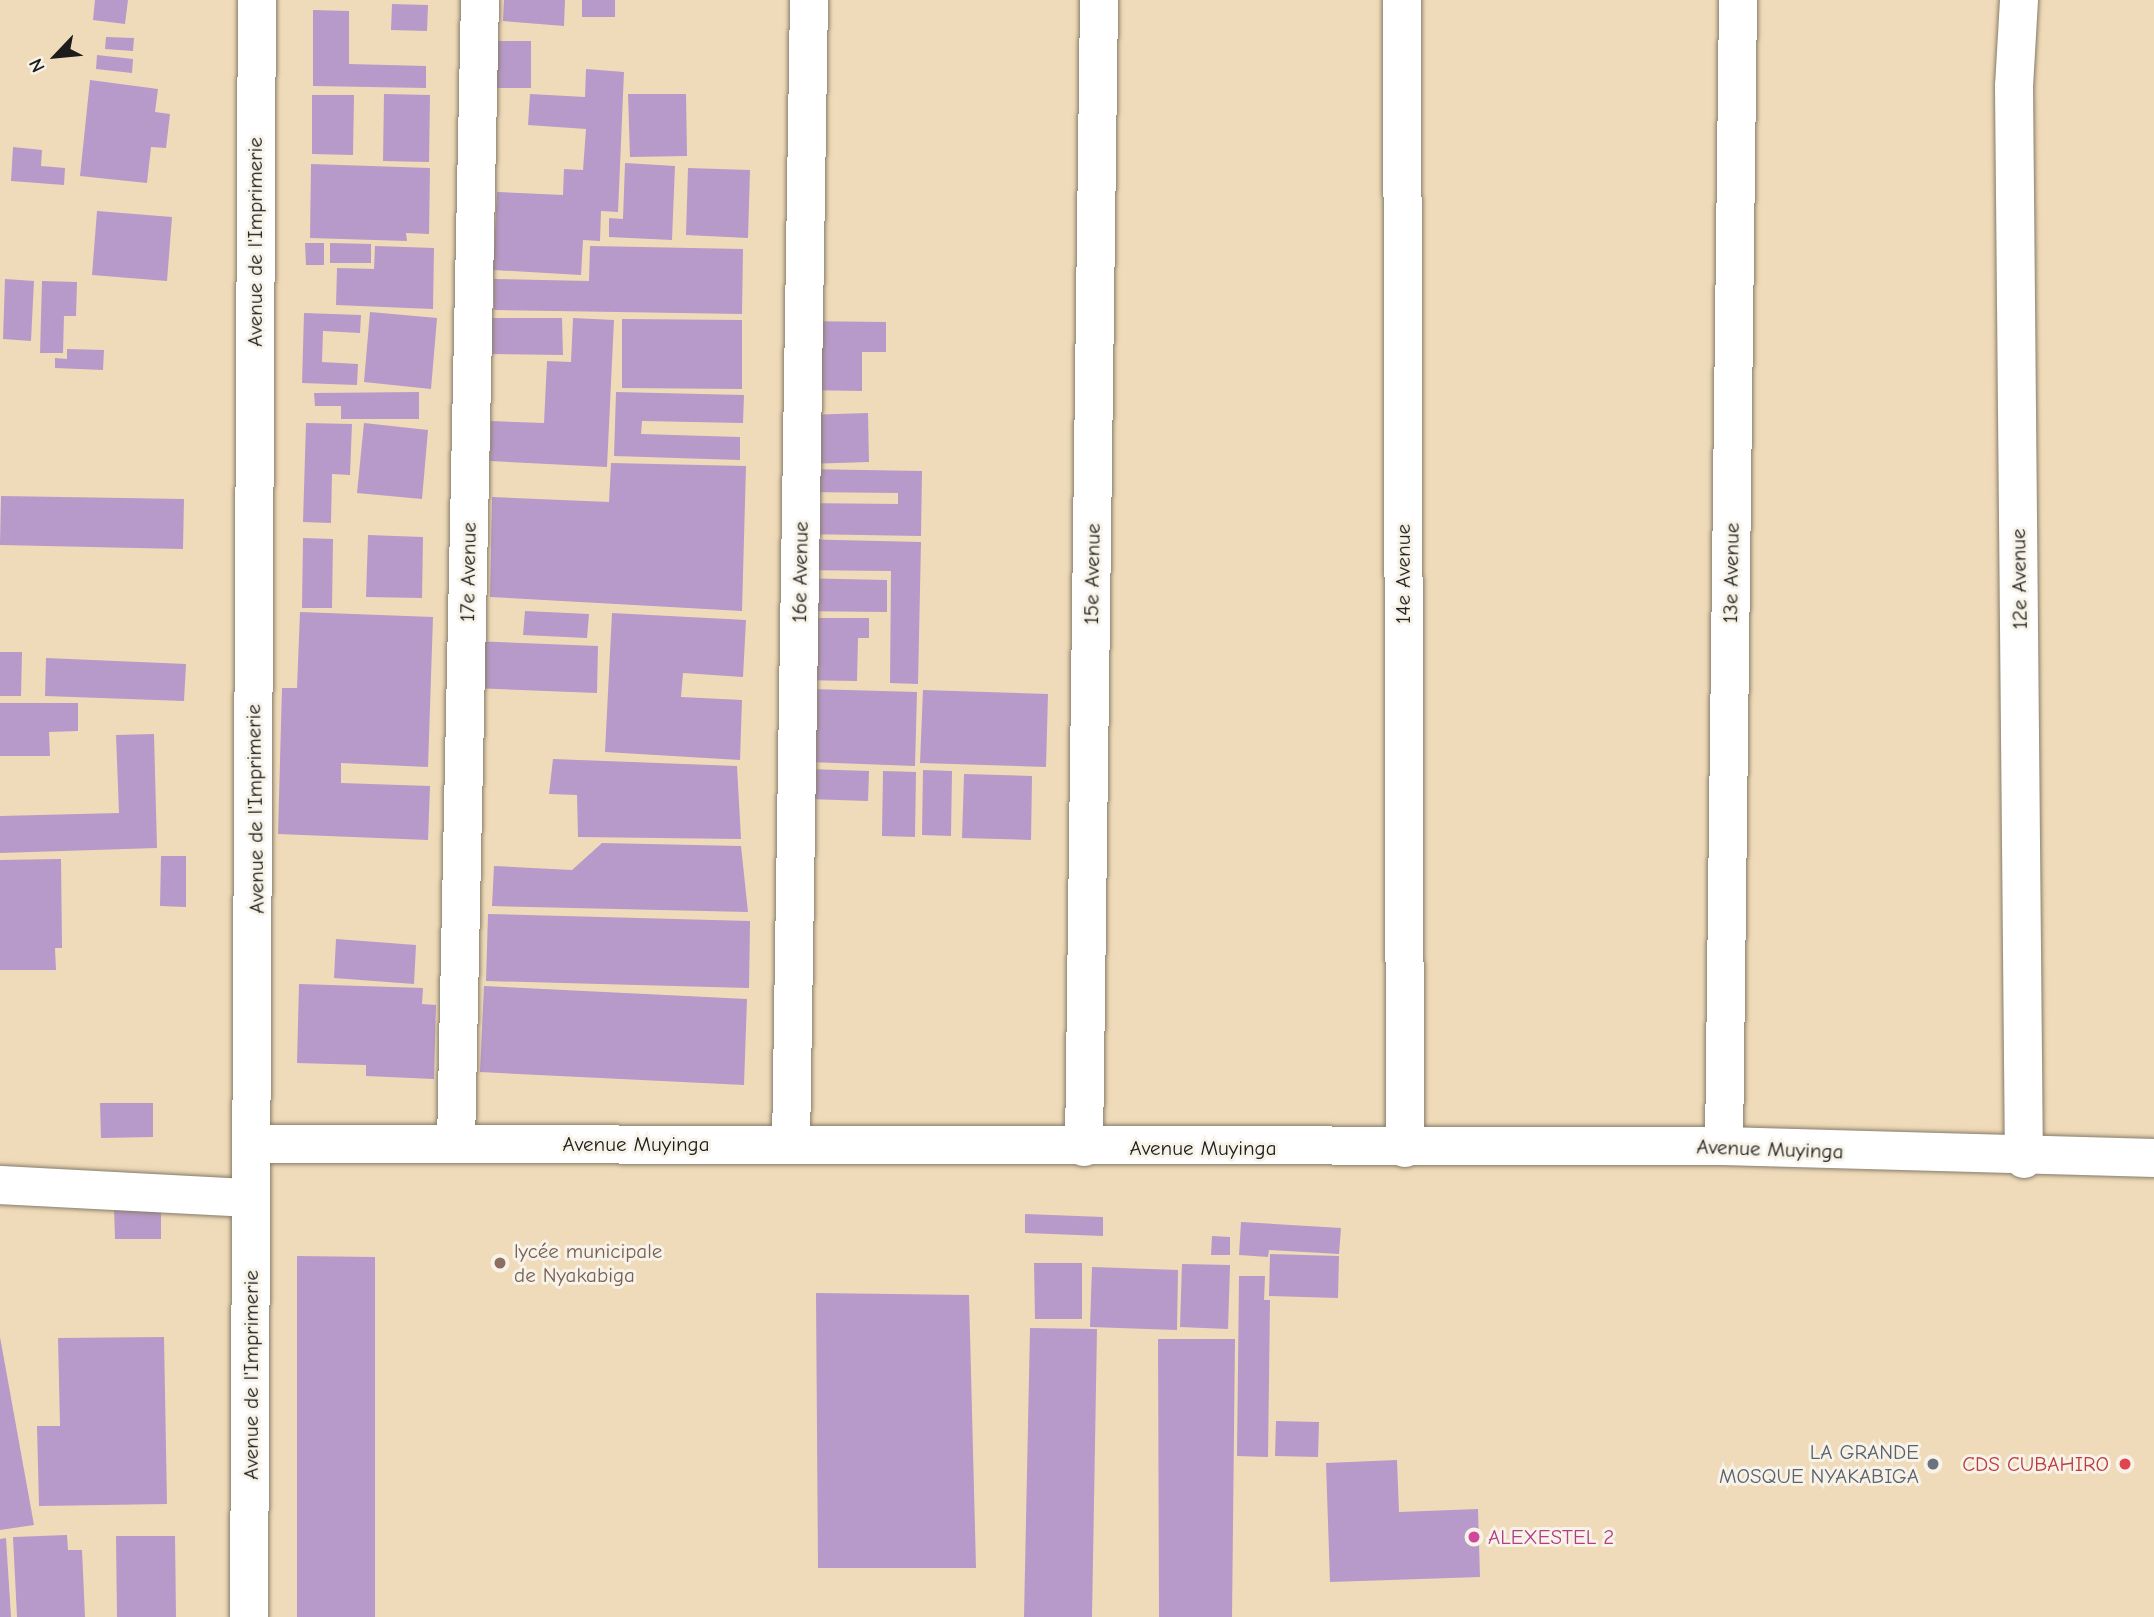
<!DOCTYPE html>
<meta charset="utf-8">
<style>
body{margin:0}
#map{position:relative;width:2154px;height:1617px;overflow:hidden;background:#efdbb9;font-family:"Comic Neue",sans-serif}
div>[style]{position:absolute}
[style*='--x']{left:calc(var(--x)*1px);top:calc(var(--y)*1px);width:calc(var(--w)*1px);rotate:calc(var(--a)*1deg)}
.building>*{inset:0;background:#b79ac9}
.roads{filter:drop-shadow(0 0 2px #867c6a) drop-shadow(0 0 2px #867c6a)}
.minor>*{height:38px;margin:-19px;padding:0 19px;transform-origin:19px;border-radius:19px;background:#fff}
.dots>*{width:19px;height:19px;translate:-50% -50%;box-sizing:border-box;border:4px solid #f7f3e8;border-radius:50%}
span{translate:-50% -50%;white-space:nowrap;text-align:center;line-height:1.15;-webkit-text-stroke:6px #f7f3e8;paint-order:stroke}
.street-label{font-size:21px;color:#1c1c1c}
.education-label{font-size:21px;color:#785e54}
.left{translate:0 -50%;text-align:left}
.worship-label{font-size:21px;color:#5b616d}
.right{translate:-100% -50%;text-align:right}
.health-label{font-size:21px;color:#be3a42}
.hotel-label{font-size:21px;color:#b23c85}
.north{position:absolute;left:21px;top:21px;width:70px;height:70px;-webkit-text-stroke:5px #f7f3e8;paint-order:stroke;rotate:244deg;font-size:19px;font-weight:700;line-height:28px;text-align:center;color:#1c1c1c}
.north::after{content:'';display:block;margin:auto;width:24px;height:32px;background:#1c1c1c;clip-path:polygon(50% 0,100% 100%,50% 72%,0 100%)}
</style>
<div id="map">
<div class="building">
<div style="clip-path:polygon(95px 0,128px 0,125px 24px,93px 20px)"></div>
<div style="clip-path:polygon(504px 0,565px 0,564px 26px,503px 21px)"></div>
<div style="clip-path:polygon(582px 0,615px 0,615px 17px,582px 17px)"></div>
<div style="clip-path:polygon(392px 4px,428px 5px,427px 31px,391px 30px)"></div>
<div style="clip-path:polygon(313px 10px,349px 11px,349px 64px,426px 66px,426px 88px,313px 86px)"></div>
<div style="clip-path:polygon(106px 37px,134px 38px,133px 51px,105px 49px)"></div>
<div style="clip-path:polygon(492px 41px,531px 41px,531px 88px,492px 88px)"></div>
<div style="clip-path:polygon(97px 55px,133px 59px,132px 73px,96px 69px)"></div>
<div style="clip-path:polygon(586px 69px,624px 72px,618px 212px,601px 211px,600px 241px,583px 240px,581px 275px,493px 270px,497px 192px,563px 195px,564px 169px,583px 170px,586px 129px,528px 125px,530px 94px,585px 97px)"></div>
<div style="clip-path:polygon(90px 80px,158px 89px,155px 112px,170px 114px,166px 148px,151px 147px,147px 183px,80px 176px)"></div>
<div style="clip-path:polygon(384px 94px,430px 95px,429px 162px,383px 161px)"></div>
<div style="clip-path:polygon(628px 94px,686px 94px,687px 156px,630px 157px)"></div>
<div style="clip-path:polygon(312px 95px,354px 95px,353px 155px,312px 154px)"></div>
<div style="clip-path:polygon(13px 147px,42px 150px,41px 166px,65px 168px,64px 185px,11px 181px)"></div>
<div style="clip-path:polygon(625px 163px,675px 166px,672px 240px,609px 237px,609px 218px,623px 219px)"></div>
<div style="clip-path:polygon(311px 164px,430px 168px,429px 234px,406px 233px,407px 241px,310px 238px)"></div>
<div style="clip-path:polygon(688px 168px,750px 170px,748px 238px,686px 235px)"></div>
<div style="clip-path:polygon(97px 211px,172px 217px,167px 281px,92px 275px)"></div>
<div style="clip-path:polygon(305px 243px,324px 243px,324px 265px,306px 265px)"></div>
<div style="clip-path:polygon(330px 243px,371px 244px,371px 263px,330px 263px)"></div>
<div style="clip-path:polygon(375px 246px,434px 248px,433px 309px,336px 305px,337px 268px,374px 269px)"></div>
<div style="clip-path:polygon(590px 246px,743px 249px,742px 314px,494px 310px,494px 279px,589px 281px)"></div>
<div style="clip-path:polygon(5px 279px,34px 281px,31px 341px,3px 339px)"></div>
<div style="clip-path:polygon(42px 281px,77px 282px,76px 316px,64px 316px,63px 353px,40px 353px)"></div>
<div style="clip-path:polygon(370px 312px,437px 318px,431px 389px,364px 382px)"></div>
<div style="clip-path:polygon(304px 313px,361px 315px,360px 333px,323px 331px,322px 362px,358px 364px,357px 385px,302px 383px)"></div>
<div style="clip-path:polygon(491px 318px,562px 318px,563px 355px,491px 354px)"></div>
<div style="clip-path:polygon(573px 318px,614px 320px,607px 467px,490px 461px,491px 421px,544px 423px,547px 361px,571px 362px)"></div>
<div style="clip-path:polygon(622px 319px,742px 320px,742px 389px,622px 388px)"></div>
<div style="clip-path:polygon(799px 321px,886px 322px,886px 352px,862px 352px,862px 391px,799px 390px)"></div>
<div style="clip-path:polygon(67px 349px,104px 350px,103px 370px,55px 368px,55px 358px,67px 359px)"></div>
<div style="clip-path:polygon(419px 392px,419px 419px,341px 419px,341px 406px,315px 406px,314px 393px)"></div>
<div style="clip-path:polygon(616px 392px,744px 395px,743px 423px,642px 421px,641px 434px,740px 437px,740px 460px,614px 456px)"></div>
<div style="clip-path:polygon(868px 413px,869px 462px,806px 464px,804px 415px)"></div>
<div style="clip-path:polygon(306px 423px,352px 424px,350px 475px,332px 474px,331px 523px,303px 522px)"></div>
<div style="clip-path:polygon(364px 423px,428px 430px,422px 499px,357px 493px)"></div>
<div style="clip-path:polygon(611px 463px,746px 466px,742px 611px,490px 597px,492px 497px,609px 502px)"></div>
<div style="clip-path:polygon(804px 469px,922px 471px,921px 536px,801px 534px,801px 503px,898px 504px,898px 493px,804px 492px)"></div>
<div style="clip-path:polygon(1px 496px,184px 499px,183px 549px,0 545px)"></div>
<div style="clip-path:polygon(368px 535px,423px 537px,422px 598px,366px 597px)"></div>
<div style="clip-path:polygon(303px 538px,333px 539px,332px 608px,302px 608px)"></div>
<div style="clip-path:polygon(794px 539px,921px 542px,918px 684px,890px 683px,891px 571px,794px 570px)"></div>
<div style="clip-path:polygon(794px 578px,887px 580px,887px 612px,794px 611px)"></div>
<div style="clip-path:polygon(525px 611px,589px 614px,587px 638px,523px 635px)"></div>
<div style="clip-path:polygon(300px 612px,433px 617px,428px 767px,341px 763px,341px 783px,430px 786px,428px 840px,278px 834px,282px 688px,297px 688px)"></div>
<div style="clip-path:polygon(612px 613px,746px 620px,743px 677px,683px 673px,681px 697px,742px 700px,740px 760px,605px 752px)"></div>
<div style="clip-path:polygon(806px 618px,869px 618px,869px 638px,858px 638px,857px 681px,794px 680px)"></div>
<div style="clip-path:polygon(473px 641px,598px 646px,597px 693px,471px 688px)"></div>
<div style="clip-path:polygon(0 652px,22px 652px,21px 696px,0 696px)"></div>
<div style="clip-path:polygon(46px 658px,186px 664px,184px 701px,45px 696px)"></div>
<div style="clip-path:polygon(811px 689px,917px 692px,915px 766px,809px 762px)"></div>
<div style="clip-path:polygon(923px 690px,1048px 694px,1046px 767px,920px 763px)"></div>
<div style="clip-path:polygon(0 703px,78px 703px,78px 731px,49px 732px,50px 756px,0 756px)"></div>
<div style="clip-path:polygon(154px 734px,157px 848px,0 853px,0 816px,119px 813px,116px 735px)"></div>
<div style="clip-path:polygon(553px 759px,737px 766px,741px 839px,578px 837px,577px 795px,549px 794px)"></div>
<div style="clip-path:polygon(808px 769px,869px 771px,868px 801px,808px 799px)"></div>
<div style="clip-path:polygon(923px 770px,952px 771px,951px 836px,922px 835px)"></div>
<div style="clip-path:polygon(883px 771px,916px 772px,915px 837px,882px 836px)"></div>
<div style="clip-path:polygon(964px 774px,1032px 776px,1031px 840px,962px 838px)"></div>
<div style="clip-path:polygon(602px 843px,741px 846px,748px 912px,492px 906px,494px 866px,572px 870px)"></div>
<div style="clip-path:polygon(161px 856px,186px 856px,186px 907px,160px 906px)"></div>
<div style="clip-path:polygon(61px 859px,62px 948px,55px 948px,56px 970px,0 970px,0 860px)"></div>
<div style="clip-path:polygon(488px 914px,750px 921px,749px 988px,486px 981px)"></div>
<div style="clip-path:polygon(336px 939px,416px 945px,414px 984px,334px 978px)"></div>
<div style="clip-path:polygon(299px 984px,423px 988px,422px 1004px,436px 1005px,434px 1079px,366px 1076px,366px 1065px,297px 1063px)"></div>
<div style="clip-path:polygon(484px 986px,747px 999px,744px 1085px,480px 1072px)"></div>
<div style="clip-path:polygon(100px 1103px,153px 1103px,153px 1137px,101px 1138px)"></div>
<div style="clip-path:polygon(114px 1206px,161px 1206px,161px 1239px,115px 1239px)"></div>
<div style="clip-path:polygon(1025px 1214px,1103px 1217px,1103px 1236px,1025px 1233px)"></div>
<div style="clip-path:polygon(1241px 1222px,1341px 1228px,1339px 1254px,1269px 1250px,1268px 1257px,1239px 1255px)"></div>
<div style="clip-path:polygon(1212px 1236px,1230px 1237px,1230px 1255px,1211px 1255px)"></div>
<div style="clip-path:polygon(1270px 1254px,1339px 1256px,1338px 1298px,1269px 1296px)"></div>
<div style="clip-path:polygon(297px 1256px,375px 1257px,375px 1617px,297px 1617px)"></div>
<div style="clip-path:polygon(1034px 1263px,1082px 1263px,1082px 1319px,1035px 1319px)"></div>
<div style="clip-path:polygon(1182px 1264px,1230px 1265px,1228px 1329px,1180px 1327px)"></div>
<div style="clip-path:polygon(1092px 1267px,1178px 1270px,1177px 1330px,1090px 1327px)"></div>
<div style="clip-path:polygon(1239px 1276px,1265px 1276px,1264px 1300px,1270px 1300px,1268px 1457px,1237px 1456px)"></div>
<div style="clip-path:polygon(816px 1293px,969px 1295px,976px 1568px,818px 1568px)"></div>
<div style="clip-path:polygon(1030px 1328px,1097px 1329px,1092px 1617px,1024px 1617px)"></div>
<div style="clip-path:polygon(0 1337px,34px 1525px,0 1530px)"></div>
<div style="clip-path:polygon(164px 1337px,167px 1504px,39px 1506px,37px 1426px,60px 1426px,58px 1338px)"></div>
<div style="clip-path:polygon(1158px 1339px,1235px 1339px,1232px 1617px,1159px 1617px)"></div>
<div style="clip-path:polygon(1276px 1421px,1319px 1422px,1318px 1457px,1275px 1456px)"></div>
<div style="clip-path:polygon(1397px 1460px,1399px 1512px,1478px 1509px,1480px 1577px,1330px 1582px,1326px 1463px)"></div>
<div style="clip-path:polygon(67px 1535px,68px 1550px,82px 1550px,85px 1617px,17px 1617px,13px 1537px)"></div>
<div style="clip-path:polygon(116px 1536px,175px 1536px,176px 1617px,117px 1617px)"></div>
<div style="clip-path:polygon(6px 1538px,11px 1617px,0 1617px,0 1539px)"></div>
</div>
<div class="roads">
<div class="minor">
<div style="--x:1402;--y:0;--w:1148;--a:89.85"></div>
<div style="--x:2019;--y:0;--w:86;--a:93.3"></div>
<div style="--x:2014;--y:86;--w:1073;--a:89.47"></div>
<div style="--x:252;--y:1144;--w:1472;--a:0.08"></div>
<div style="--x:1724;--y:1146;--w:430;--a:1.6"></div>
<div style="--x:456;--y:1144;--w:1144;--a:-88.8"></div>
<div style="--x:791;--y:1145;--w:1145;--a:-89.1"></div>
<div style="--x:1724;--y:1146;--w:1146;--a:-89.3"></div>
<div style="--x:1084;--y:1147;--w:1147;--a:-89.25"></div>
<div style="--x:0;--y:1185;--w:251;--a:3"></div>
<div style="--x:249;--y:1617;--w:1617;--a:-89.72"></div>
</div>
</div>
<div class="dots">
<div style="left:500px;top:1263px;background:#8d6e63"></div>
<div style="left:1933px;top:1464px;background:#6b7280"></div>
<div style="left:2125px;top:1464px;background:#e0444e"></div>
<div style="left:1474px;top:1537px;background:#d1479c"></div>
</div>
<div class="street-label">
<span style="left:255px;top:242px;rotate:-90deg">Avenue de l'Imprimerie</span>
<span style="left:468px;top:572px;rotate:-89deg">17e Avenue</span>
<span style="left:800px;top:572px;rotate:-89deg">16e Avenue</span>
<span style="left:1731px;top:573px;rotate:-89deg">13e Avenue</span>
<span style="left:1092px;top:574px;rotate:-89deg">15e Avenue</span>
<span style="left:1403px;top:574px;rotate:-90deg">14e Avenue</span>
<span style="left:2019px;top:579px;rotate:-91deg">12e Avenue</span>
<span style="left:255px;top:809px;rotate:-91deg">Avenue de l'Imprimerie</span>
<span style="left:636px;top:1144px">Avenue Muyinga</span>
<span style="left:1203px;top:1148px">Avenue Muyinga</span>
<span style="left:1770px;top:1149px;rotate:2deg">Avenue Muyinga</span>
<span style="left:251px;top:1375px;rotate:-90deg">Avenue de l'Imprimerie</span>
</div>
<div class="education-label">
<span class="left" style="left:514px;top:1263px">lycée municipale<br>de Nyakabiga</span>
</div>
<div class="worship-label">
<span class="right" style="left:1919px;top:1464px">LA GRANDE<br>MOSQUE NYAKABIGA</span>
</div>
<div class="health-label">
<span class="right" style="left:2109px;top:1464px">CDS CUBAHIRO</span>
</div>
<div class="hotel-label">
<span class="left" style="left:1488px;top:1537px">ALEXESTEL 2</span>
</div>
<div class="north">N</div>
</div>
